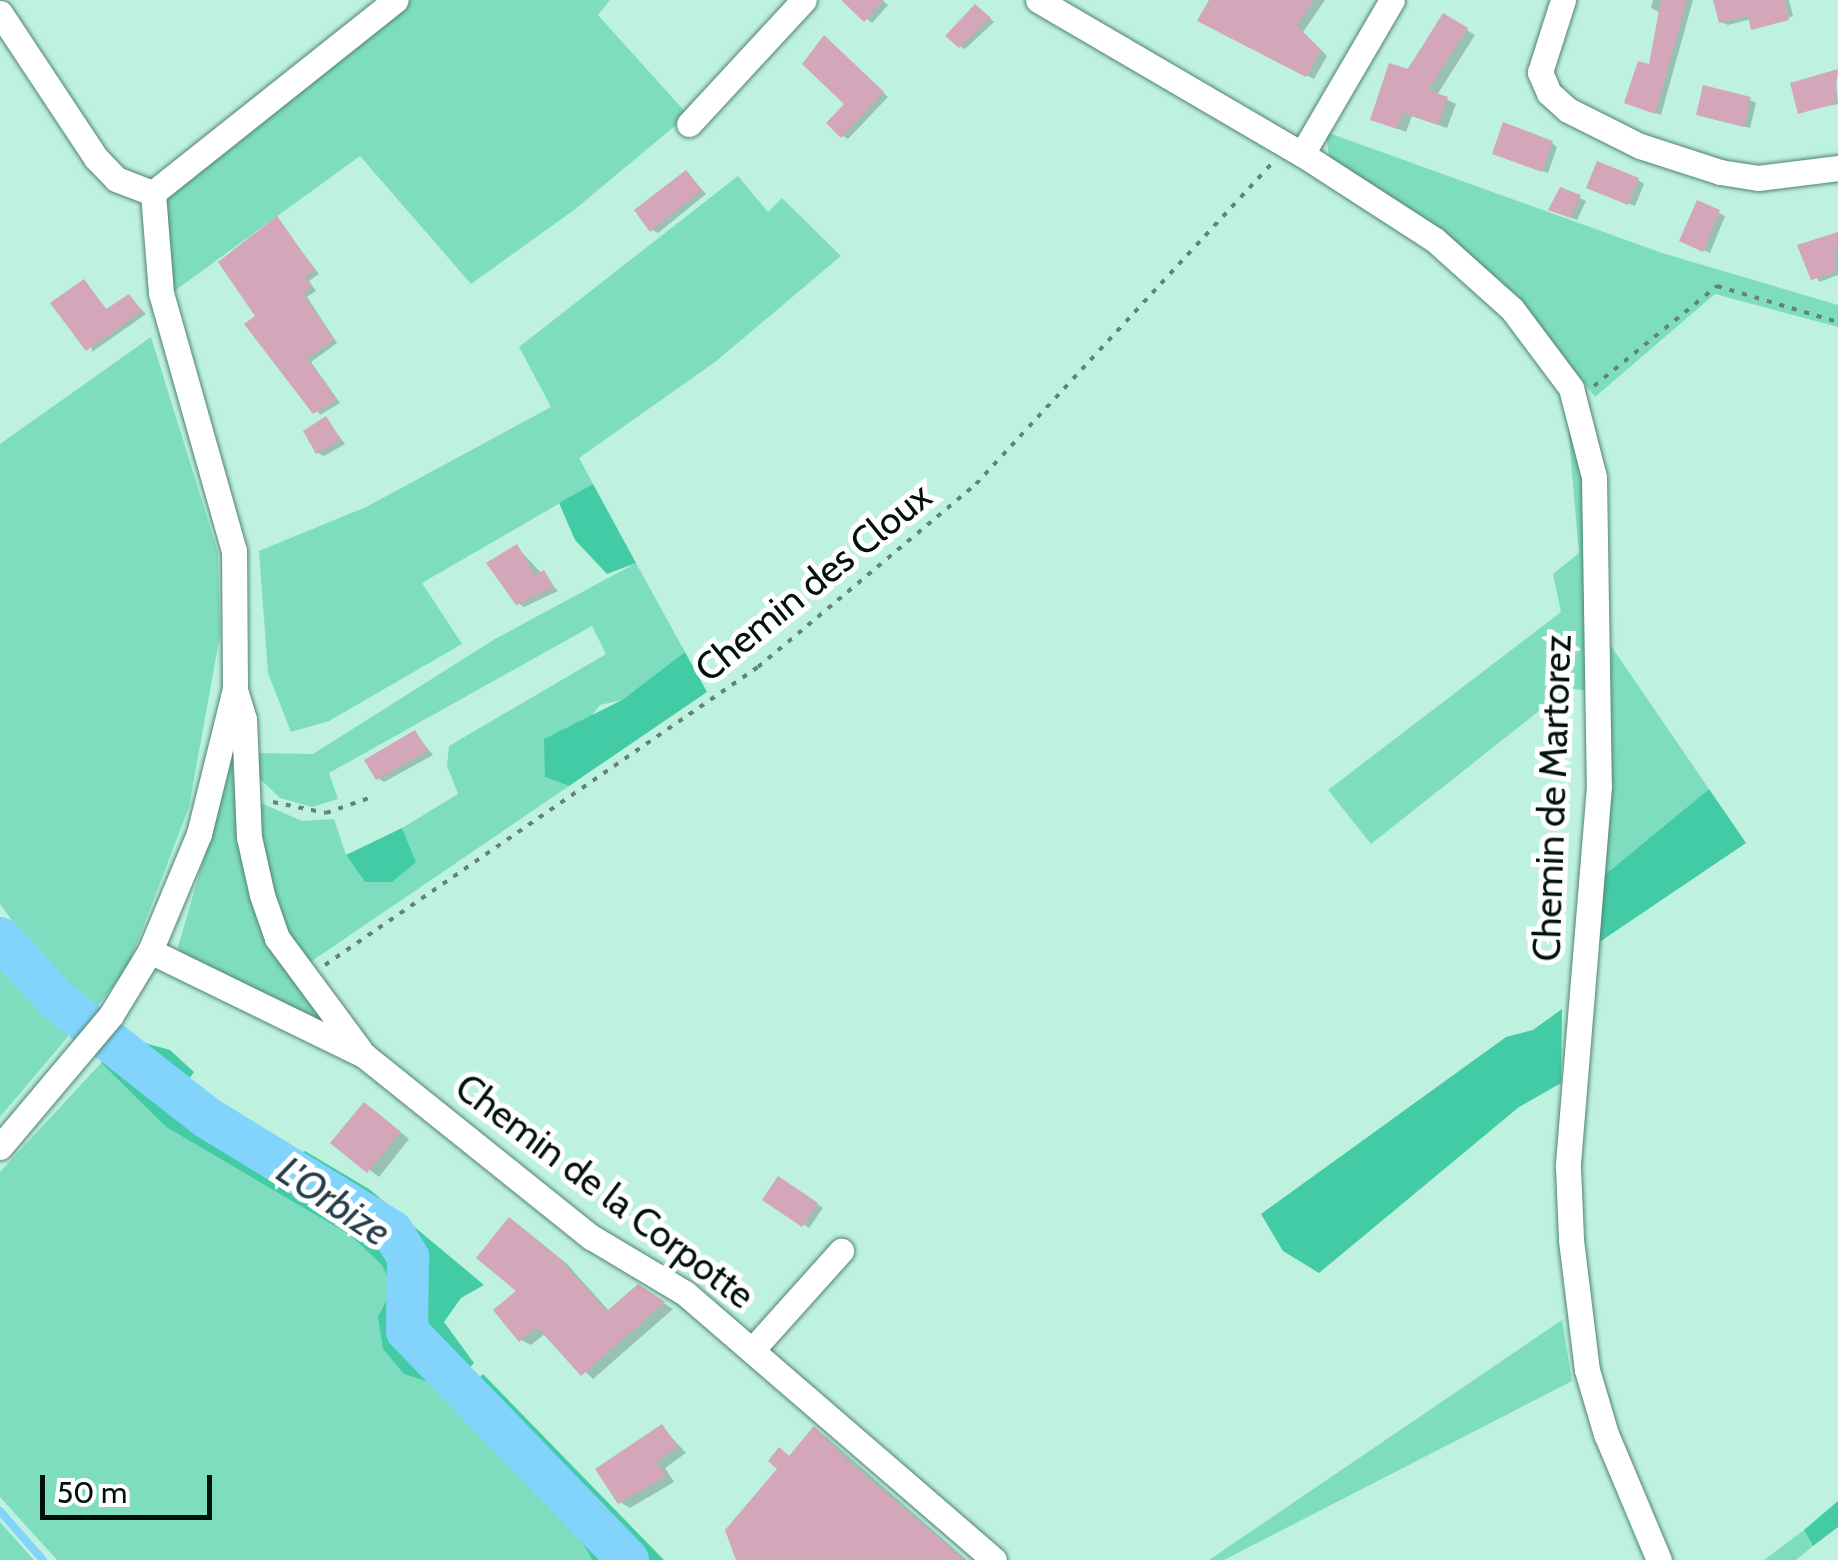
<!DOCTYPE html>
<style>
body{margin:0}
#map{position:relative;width:1838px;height:1560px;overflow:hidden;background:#bef2df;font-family:Cabin,sans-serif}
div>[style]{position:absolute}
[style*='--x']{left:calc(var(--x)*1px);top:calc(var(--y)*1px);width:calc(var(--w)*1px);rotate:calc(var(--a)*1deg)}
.green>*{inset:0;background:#7fddbf}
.forest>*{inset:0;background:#43cba5}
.shadow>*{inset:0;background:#0003}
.stream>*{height:8px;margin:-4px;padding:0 4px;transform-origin:4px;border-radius:4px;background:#83d4fc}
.river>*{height:42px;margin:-21px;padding:0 21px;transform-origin:21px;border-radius:21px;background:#83d4fc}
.building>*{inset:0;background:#d3a6b9}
.path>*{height:4px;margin-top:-2px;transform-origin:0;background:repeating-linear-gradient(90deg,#628477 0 5px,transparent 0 13px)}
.roads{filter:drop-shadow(0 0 2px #518272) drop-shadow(0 0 2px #518272)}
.minor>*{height:25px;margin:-12.5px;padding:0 12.5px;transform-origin:12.5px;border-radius:12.5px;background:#fff}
span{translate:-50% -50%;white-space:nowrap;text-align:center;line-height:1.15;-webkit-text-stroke:10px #fff;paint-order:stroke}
.street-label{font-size:38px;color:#01110b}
.water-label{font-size:40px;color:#253e4b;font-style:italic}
.scale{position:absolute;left:40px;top:1475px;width:172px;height:45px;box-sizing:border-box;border:5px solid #01110b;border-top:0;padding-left:12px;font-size:30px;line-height:35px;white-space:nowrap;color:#01110b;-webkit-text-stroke:8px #fff;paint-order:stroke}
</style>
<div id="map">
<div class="green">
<div style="clip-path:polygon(409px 0,610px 0,598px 15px,688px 115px,574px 210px,471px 284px,360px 156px,173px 292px,165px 198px)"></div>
<div style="clip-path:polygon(1326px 132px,1662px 253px,1838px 305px,1838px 327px,1715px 294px,1595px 397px,1516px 294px,1329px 157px)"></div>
<div style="clip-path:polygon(738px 176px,768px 212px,782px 198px,841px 256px,715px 362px,579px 458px,593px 484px,422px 583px,462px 644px,329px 721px,291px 732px,268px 673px,259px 551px,366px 507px,551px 407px,519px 347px)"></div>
<div style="clip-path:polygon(151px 337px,218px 552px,220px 635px,189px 807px,127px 969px,95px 1009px,33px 950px,0 904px,0 444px)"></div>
<div style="clip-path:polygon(1566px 404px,1589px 473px,1588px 691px,1568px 688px,1371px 844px,1328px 790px,1561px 612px,1553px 574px,1579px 553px)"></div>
<div style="clip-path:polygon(636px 563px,685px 652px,622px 700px,600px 705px,545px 777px,569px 786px,306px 965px,276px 909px,254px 800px,302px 821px,334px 819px,346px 855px,365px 882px,416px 862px,402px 828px,458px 794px,447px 766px,449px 746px,606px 654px,592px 626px,329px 773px,338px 799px,312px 807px,280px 798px,259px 778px,255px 753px,313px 754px,495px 639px)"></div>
<div style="clip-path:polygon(1611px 646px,1709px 789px,1601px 878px,1608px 794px)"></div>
<div style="clip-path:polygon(232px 761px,244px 864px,333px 1029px,185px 959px,178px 947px)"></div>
<div style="clip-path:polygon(0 962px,71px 1033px,0 1117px)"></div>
<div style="clip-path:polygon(101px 1063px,166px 1127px,351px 1235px,383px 1265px,393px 1288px,378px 1316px,435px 1386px,450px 1389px,455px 1402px,561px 1503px,592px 1560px,57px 1560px,0 1497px,0 1172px)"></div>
<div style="clip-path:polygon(1562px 1320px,1572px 1381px,1224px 1560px,1209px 1560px)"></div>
<div style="clip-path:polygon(0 1522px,34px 1560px,0 1560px)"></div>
<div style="clip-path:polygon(1804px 1530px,1813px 1546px,1796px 1560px,1764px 1560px)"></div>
</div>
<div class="forest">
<div style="clip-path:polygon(593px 484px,636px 563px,607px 574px,575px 540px,559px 503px)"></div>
<div style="clip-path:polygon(685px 652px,707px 692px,569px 786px,545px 777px,544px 739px,622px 700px)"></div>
<div style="clip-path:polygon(1709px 789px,1746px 843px,1595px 945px,1601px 878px)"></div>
<div style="clip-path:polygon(402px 828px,416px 862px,392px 882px,365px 882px,346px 855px)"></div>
<div style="clip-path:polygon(1562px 1009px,1561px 1083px,1519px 1107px,1319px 1273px,1283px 1251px,1261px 1214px,1506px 1037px,1533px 1030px)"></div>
<div style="clip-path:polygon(123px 1037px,170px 1050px,194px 1072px,176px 1098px,274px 1165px,305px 1151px,369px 1189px,484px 1285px,461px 1298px,444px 1322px,474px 1363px,450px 1389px,404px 1374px,383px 1349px,378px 1316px,393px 1288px,382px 1265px,350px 1235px,166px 1127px,101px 1063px)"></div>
<div style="clip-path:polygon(483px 1374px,664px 1560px,592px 1560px,561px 1503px,454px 1402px)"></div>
<div style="clip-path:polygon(1838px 1501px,1838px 1527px,1813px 1546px,1804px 1530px)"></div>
</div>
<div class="shadow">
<div style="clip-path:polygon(844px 0,882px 0,888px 5px,872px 23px)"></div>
<div style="clip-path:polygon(1212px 0,1325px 0,1303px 32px,1327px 56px,1314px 79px,1200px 20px)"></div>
<div style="clip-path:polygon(1653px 0,1693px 0,1661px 115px,1633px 105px,1651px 68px,1661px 13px,1651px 8px)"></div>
<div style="clip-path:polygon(1721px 0,1789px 0,1793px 16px,1755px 29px,1751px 19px,1728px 25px,1721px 22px)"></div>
<div style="clip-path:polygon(980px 9px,994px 22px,965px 49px,960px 46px)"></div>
<div style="clip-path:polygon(1444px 16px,1475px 35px,1437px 95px,1456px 104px,1447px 128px,1412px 116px,1406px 132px,1373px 119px)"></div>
<div style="clip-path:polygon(830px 42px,888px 97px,848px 139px,843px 136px,848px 104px)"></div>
<div style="clip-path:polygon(1835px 72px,1838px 104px,1800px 112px)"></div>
<div style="clip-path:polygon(1750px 100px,1756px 103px,1750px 128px,1705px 117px)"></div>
<div style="clip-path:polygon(1552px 143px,1557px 147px,1548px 173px,1500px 156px)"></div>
<div style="clip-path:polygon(686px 173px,706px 194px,658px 233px,652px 230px)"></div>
<div style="clip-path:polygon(1638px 180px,1644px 184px,1635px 206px,1595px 190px)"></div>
<div style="clip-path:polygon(1561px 190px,1586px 201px,1577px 220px,1557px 212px)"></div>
<div style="clip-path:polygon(1698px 203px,1725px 216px,1710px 253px,1688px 243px)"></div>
<div style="clip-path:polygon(277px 219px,319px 274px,309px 281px,316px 291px,307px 297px,337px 343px,311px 362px,340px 403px,320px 415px,258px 317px)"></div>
<div style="clip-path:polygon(1838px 232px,1838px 275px,1819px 282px,1800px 246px)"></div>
<div style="clip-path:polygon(84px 282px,108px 311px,129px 297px,146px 314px,92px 352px)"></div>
<div style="clip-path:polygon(326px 419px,345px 444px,324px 456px,318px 453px)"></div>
<div style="clip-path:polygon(517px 547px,558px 591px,524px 607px,518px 603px)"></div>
<div style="clip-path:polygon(415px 733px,433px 755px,384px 782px,378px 778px)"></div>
<div style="clip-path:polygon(375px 1111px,409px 1139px,379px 1177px,334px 1143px)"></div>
<div style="clip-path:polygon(779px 1179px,823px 1208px,809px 1228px,765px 1199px)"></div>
<div style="clip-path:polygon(520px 1226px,567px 1264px,610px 1312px,638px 1287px,673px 1309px,593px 1379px,546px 1333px,531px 1345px,521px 1340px)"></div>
<div style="clip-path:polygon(662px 1427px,686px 1453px,665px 1468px,674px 1482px,630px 1508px,620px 1502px)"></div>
<div style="clip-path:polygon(814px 1430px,824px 1435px,967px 1560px,739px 1560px,780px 1468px,779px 1450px,791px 1457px)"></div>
</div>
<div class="stream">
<div style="--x:0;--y:1511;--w:65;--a:48.7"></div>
</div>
<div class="river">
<div style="--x:0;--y:938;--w:84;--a:47.4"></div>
<div style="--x:57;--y:1000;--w:189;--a:38.1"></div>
<div style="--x:206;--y:1117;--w:218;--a:31.5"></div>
<div style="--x:392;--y:1231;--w:31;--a:58"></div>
<div style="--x:408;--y:1257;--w:74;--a:90.8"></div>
<div style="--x:407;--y:1331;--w:318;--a:46"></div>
</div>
<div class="building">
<div style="clip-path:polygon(841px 0,884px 0,864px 22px)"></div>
<div style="clip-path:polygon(1209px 0,1314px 0,1297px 26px,1321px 50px,1306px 77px,1197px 21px)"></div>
<div style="clip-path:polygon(1661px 0,1687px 0,1655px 114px,1624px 103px,1638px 61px,1649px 64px)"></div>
<div style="clip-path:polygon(1713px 0,1785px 0,1789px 20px,1751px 30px,1748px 16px,1719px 23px)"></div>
<div style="clip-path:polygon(975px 4px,991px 18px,959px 48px,945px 36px)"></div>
<div style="clip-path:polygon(1443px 13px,1468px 28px,1428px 90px,1448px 97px,1438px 125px,1403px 113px,1397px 129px,1370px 120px,1389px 63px,1408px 69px)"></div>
<div style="clip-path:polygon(824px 35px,884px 92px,841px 138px,826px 123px,844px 104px,802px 64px)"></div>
<div style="clip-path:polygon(1838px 69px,1834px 104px,1798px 114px,1790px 83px)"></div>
<div style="clip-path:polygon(1703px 85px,1751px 97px,1744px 127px,1696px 115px)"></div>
<div style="clip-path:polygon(1503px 122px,1553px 141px,1542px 172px,1492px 154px)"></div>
<div style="clip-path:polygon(1597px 161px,1639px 178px,1628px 205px,1586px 188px)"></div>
<div style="clip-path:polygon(686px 170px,702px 190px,650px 232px,634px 210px)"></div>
<div style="clip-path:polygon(1560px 187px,1581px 195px,1571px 218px,1548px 210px)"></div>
<div style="clip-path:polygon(1697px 200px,1720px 210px,1703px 252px,1679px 241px)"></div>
<div style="clip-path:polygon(277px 216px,315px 270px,305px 277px,312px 287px,303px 294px,334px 340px,307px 358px,337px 400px,313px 414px,244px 324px,255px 316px,218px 262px)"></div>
<div style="clip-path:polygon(1838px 232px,1834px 273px,1811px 280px,1797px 245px)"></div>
<div style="clip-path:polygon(84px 279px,106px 309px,129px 294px,142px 311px,86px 351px,50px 303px)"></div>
<div style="clip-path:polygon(326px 416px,341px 440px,316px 454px,303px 431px)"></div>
<div style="clip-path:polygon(517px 544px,535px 575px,544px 570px,554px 587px,516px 605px,486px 563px)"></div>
<div style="clip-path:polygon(415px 730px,428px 751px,376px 780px,364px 760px)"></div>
<div style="clip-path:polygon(364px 1102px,401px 1132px,367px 1173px,330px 1143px)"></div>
<div style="clip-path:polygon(778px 1176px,818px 1203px,802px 1227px,762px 1200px)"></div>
<div style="clip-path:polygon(509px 1217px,557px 1256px,607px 1311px,638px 1284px,665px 1302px,581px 1376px,537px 1327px,519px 1342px,493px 1310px,516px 1291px,476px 1258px)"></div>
<div style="clip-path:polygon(662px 1424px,678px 1447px,656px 1462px,666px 1476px,618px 1504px,595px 1469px)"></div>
<div style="clip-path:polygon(814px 1426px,852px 1464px,965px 1560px,736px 1560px,725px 1530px,777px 1469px,768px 1461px,779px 1447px,789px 1456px)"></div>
</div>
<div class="path">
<div style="--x:1594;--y:386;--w:159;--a:-39.1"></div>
<div style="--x:1717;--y:286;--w:126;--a:16.6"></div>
<div style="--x:273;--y:802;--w:54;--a:11.7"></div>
<div style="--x:326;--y:813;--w:49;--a:-19.2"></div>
<div style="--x:325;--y:965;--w:526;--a:-34.54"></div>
<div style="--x:758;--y:667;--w:285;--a:-40"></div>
<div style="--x:976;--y:484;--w:435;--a:-47.3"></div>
</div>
<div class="roads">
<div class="minor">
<div style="--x:1038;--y:0;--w:306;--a:30.3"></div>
<div style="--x:1302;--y:154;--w:158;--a:32.9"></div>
<div style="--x:1435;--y:240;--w:103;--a:41.9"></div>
<div style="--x:1512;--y:309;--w:99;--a:53.2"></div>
<div style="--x:1571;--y:388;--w:92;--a:75.5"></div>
<div style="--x:1594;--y:477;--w:309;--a:89.1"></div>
<div style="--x:1599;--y:786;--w:382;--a:94.7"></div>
<div style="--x:1568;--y:1167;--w:73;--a:87.6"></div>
<div style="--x:1571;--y:1240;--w:131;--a:83"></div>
<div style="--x:1587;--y:1370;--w:67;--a:73.5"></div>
<div style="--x:1606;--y:1434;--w:137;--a:67.2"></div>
<div style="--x:1563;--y:0;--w:76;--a:107.7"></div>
<div style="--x:1540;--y:72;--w:23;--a:67"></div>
<div style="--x:1549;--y:93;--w:25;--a:42"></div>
<div style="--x:1568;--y:110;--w:80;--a:26.6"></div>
<div style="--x:1640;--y:146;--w:84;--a:18"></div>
<div style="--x:1720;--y:172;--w:38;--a:9"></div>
<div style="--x:1758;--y:178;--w:81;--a:-7.1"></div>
<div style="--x:0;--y:13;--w:174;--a:56.5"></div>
<div style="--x:96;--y:158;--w:29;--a:46"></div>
<div style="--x:116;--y:179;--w:40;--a:21"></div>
<div style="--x:689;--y:124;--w:169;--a:-47.2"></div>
<div style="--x:1302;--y:154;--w:178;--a:-59.7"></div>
<div style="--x:236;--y:693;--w:27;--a:73"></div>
<div style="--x:244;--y:719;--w:118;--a:87.6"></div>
<div style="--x:249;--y:837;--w:59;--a:77.4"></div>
<div style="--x:262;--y:895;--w:46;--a:70.8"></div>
<div style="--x:277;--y:938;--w:139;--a:53.5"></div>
<div style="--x:150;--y:951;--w:239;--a:26"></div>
<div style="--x:365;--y:1056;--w:290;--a:38.7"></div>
<div style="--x:591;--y:1237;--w:109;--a:30.8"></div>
<div style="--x:685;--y:1293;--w:408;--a:40.8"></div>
<div style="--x:0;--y:1147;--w:172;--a:-49.9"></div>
<div style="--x:111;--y:1015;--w:75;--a:-58.6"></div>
<div style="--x:150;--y:951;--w:127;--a:-67.3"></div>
<div style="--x:199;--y:834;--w:150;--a:-76.1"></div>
<div style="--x:235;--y:688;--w:137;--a:-90.4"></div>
<div style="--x:234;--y:551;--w:268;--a:-105.8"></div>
<div style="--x:161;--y:293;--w:100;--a:-94.6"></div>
<div style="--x:153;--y:193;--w:310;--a:-38.5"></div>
<div style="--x:753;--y:1349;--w:132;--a:-48.1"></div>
</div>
</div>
<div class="street-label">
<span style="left:813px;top:582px;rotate:-39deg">Chemin des Cloux</span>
<span style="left:1552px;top:798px;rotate:-88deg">Chemin de Martorez</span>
<span style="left:605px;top:1191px;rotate:37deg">Chemin de la Corpotte</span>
</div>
<div class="water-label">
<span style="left:334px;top:1201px;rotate:34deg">L'Orbize</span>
</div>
<div class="scale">50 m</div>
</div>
